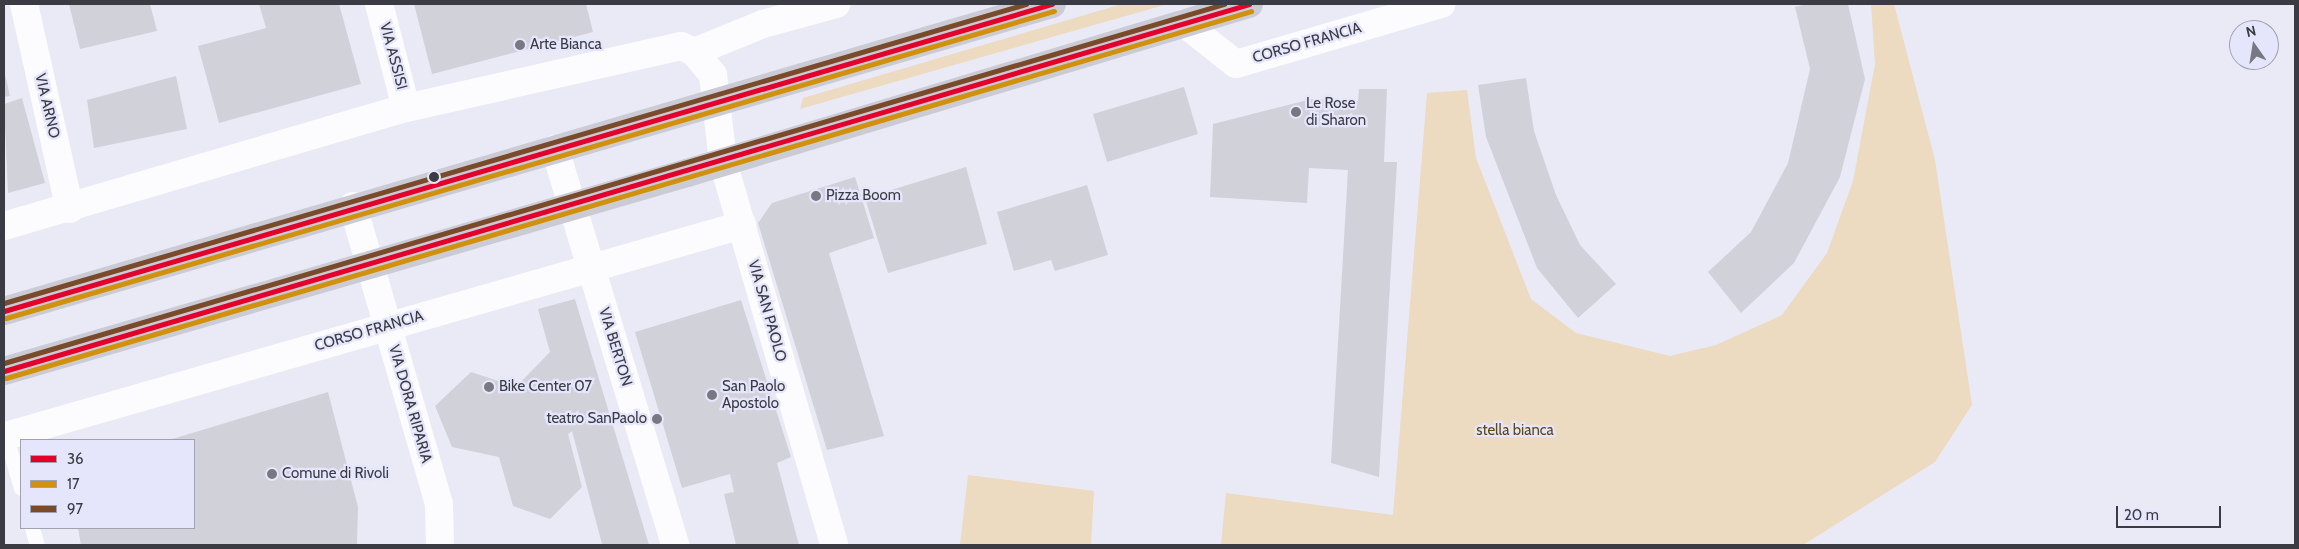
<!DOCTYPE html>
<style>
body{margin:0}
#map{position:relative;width:2299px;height:549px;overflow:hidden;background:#eaeaf6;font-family:Cabin,sans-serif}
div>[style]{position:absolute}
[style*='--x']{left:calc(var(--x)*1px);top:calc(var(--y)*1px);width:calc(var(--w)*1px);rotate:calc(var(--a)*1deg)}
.green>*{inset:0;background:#ecdac1}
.building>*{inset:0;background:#d1d1da}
.service>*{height:15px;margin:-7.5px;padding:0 7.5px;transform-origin:7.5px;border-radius:7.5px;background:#fcfcfe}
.minor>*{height:28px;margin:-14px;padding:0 14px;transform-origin:14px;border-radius:14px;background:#fcfcfe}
.primary>*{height:28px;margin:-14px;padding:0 14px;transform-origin:14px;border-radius:14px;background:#cbcbd5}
.bus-1>*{height:5px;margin:-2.5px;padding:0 2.5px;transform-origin:2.5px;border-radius:2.5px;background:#e4002b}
.bus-2>*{height:5px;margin:-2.5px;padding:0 2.5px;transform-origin:2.5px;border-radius:2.5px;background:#d1910d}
.bus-3>*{height:5px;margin:-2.5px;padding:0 2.5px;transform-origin:2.5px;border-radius:2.5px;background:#7a4b2a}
.dots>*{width:14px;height:14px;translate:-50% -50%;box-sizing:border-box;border:2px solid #e5e6fb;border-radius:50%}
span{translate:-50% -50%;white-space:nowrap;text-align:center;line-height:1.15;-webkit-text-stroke:4.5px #e5e6fb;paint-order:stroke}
.street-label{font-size:15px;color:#3b3b43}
.poi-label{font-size:15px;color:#3b3b43}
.left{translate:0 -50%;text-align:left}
.right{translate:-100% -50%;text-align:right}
.park-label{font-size:15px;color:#5f4617}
.frame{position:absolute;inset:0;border:5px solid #3b3b43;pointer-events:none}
.legend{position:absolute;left:20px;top:439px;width:175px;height:90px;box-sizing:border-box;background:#e5e6fb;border:1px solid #a1a2b1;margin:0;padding:6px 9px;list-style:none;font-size:15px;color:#3b3b43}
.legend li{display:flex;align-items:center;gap:10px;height:25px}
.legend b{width:25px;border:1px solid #a1a2b1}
.north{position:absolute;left:2229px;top:20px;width:50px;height:50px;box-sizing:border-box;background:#e5e6fb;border:1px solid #a1a2b1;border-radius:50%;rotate:347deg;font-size:14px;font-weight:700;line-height:20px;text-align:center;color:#3b3b43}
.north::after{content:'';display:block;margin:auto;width:18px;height:22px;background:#787882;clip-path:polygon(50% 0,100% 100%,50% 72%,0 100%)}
.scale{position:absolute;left:2116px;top:506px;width:105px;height:22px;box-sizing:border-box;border:2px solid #3b3b43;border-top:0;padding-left:6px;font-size:15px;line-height:18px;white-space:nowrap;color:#3b3b43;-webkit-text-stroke:4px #e5e6fb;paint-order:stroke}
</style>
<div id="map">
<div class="green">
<div style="clip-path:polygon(1122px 4px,1168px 4px,800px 109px,803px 98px)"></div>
<div style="clip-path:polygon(1871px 4px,1894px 4px,1935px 160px,1972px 405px,1935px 462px,1803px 545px,1221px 545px,1226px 493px,1393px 515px,1427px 93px,1467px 90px,1476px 158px,1531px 299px,1576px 333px,1670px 356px,1716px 345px,1782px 315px,1827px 253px,1853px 181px,1875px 64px)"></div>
<div style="clip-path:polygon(968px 475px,1094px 491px,1091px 545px,960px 545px)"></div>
</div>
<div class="building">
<div style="clip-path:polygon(69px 4px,150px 4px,157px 31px,80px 49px)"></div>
<div style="clip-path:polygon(259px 4px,339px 4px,361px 84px,219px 123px,198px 46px,266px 28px)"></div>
<div style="clip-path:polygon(414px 4px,586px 4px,593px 32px,432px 74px)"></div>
<div style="clip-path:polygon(1807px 4px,1848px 4px,1865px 79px,1840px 177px,1794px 263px,1741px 313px,1708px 272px,1751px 232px,1788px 163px,1810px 69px,1795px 7px)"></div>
<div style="clip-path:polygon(4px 70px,10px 96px,4px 97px)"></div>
<div style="clip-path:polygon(176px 76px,187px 129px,94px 148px,87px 100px)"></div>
<div style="clip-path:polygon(1526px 78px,1534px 131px,1556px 195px,1580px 245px,1616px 284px,1578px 318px,1537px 268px,1486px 137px,1478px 85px)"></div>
<div style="clip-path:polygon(1184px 87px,1198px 134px,1107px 162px,1093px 114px)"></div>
<div style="clip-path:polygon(1359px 89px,1387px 89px,1384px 162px,1397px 162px,1379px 477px,1331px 463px,1348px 170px,1309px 168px,1307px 203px,1210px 197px,1213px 124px,1312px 99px,1358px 101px)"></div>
<div style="clip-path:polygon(22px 98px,45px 183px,8px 193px,4px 104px)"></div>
<div style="clip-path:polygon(966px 167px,987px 244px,888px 273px,865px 198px)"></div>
<div style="clip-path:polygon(855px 177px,874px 238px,829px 253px,884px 436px,827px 450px,758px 223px,772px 203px)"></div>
<div style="clip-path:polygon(1087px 185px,1108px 255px,1055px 271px,1051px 260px,1014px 271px,997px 212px)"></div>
<div style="clip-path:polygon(575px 299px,592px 356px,649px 545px,602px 544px,572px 431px,568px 434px,582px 487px,550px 519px,513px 506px,499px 457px,452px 447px,435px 406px,471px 372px,516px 387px,550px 352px,538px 309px)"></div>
<div style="clip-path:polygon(741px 300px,791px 457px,777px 463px,799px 545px,736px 545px,724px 494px,734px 492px,730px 474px,682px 488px,635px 332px)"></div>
<div style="clip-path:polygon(328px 392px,358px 507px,357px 545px,81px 545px,78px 528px,194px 528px,194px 440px,169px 440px)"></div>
</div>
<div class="service">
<div style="--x:4;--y:430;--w:60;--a:73.7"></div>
<div style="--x:32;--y:528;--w:18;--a:74"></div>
</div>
<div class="minor">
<div style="--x:24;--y:4;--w:210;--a:77.4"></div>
<div style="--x:379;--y:4;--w:107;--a:75.4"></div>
<div style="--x:1184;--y:23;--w:66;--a:38.3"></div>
<div style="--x:1236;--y:64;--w:214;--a:-16.3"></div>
<div style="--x:694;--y:52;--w:74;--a:-22.1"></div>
<div style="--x:763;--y:24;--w:76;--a:-15.3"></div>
<div style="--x:555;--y:149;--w:414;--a:73.1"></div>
<div style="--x:353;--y:206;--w:310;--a:73.9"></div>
<div style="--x:439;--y:504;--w:41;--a:88.6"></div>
<div style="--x:4;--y:226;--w:419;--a:-16.4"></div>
<div style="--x:406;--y:108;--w:282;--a:-12.7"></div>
<div style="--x:681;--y:46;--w:14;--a:25"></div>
<div style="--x:694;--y:52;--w:30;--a:50"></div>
<div style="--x:713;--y:75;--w:88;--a:83.4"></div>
<div style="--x:723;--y:162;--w:399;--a:73.8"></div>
<div style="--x:6;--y:436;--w:766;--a:-16"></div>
</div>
<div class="primary">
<div style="--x:4;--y:311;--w:1092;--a:-16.33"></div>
<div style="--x:4;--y:371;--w:711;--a:-16.17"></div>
<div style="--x:687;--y:173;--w:587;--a:-16.74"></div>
</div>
<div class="bus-1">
<div style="--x:4;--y:311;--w:1092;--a:-16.33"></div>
<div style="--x:4;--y:371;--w:1298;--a:-16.42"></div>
</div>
<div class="bus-2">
<div style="--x:6;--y:318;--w:1092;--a:-16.33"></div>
<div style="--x:6;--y:378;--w:1298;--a:-16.42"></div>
</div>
<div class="bus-3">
<div style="--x:4;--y:303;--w:1065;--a:-16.31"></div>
<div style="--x:4;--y:363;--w:1272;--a:-16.4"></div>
</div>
<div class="dots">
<div style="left:520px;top:45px;background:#787882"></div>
<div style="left:1296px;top:112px;background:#787882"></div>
<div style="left:434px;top:177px;background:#3b3b43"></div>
<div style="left:816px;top:196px;background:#787882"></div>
<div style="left:489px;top:387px;background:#787882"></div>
<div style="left:712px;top:395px;background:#787882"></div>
<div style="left:657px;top:419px;background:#787882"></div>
<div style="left:272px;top:474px;background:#787882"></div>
</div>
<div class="street-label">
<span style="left:1307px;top:43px;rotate:-16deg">CORSO FRANCIA</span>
<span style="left:393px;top:56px;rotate:75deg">VIA ASSISI</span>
<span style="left:47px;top:106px;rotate:77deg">VIA ARNO</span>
<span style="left:767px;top:311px;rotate:74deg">VIA SAN PAOLO</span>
<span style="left:369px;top:331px;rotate:-16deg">CORSO FRANCIA</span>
<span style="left:615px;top:347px;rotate:73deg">VIA BERTON</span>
<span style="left:410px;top:404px;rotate:74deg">VIA DORA RIPARIA</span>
</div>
<div class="poi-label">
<span class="left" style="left:530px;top:45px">Arte Bianca</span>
<span class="left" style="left:1306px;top:112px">Le Rose<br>di Sharon</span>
<span class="left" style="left:826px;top:196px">Pizza Boom</span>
<span class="left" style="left:722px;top:395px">San Paolo<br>Apostolo</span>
<span class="left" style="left:499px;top:387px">Bike Center 07</span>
<span class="right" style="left:647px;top:419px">teatro SanPaolo</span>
<span class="left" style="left:282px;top:474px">Comune di Rivoli</span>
</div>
<div class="park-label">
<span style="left:1515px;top:431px">stella bianca</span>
</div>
<div class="frame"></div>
<ul class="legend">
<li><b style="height:6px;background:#e4002b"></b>36</li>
<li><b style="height:6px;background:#d1910d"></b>17</li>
<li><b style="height:6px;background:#7a4b2a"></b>97</li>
</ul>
<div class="north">N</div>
<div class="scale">20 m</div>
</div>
